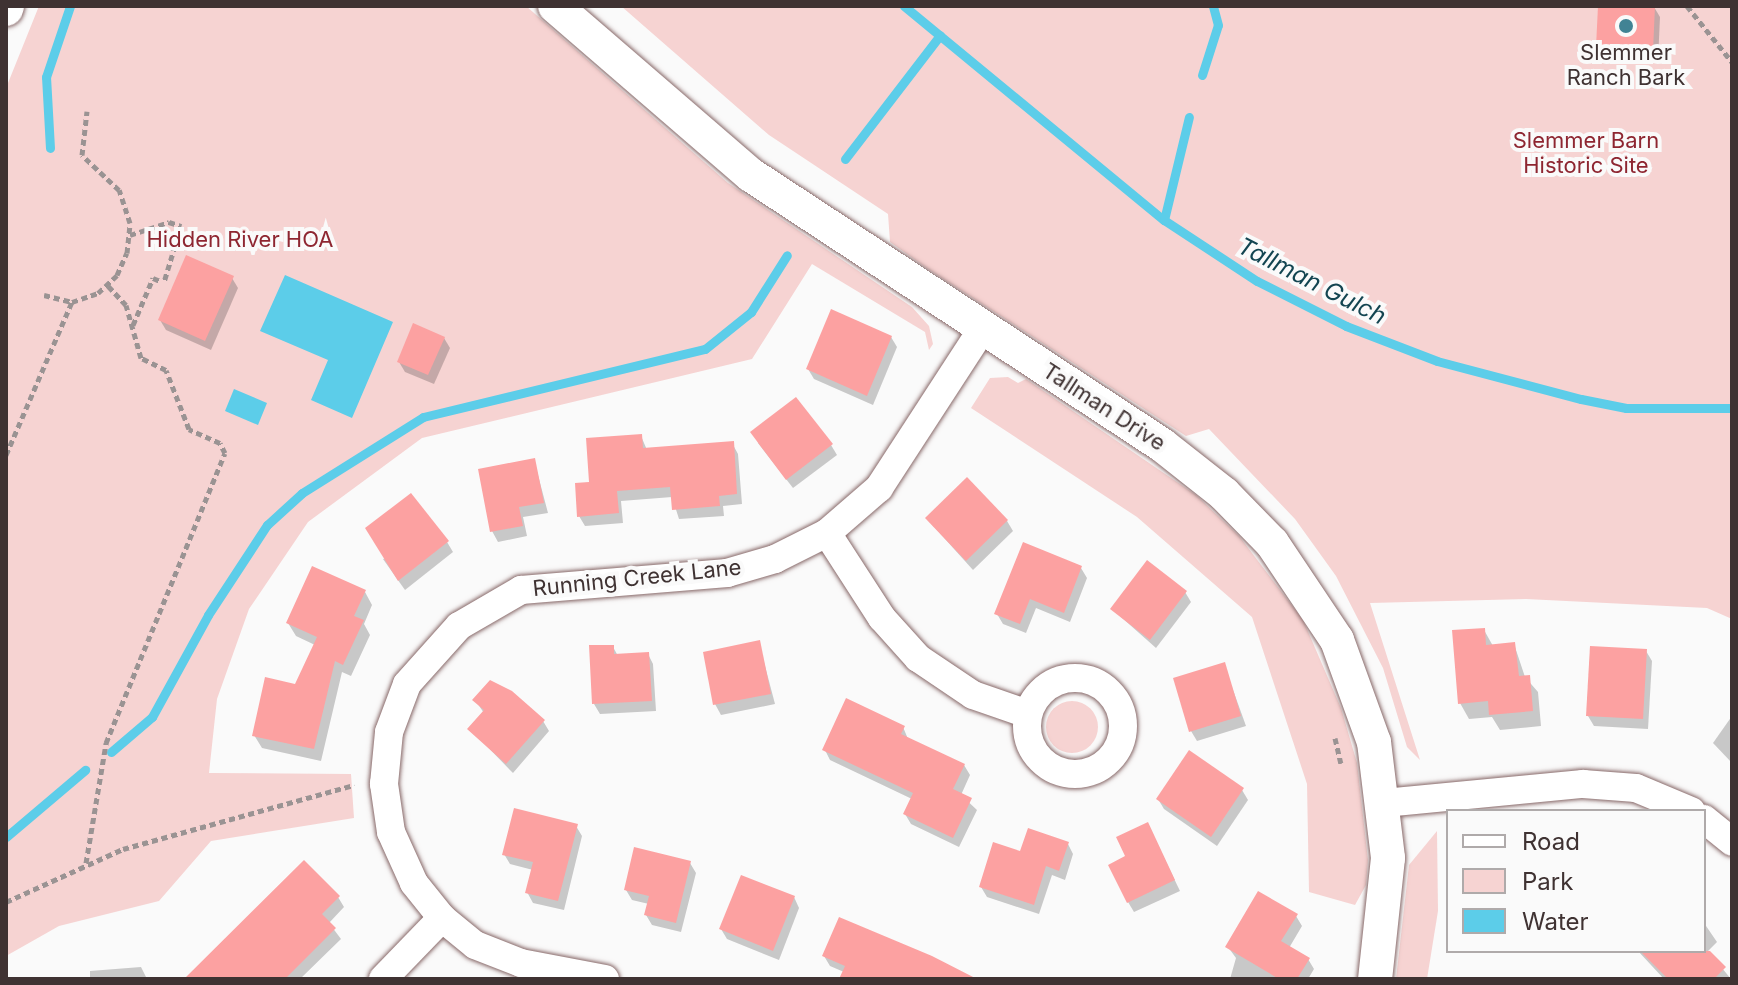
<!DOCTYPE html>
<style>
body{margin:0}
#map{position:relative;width:1738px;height:985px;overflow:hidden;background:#fafafa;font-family:Inter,sans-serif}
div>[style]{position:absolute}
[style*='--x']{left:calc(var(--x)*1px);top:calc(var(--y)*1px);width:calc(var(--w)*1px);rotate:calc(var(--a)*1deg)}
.green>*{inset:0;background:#f6d3d2}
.round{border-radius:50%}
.water>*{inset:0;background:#5ccde9}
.shadow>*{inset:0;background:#0003}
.stream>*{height:9px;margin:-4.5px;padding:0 4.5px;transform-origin:4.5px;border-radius:4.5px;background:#5ccde9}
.building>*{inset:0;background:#fca1a1}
.path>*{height:5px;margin-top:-2.5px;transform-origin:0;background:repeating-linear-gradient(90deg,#9a9393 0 6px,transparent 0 10px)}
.roads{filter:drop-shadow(0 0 2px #886969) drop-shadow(0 0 2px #886969)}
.minor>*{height:28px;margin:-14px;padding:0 14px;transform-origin:14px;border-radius:14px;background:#fff}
.minor>.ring{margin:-14px;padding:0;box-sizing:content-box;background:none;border:28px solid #fff;border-radius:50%}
.tertiary>*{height:34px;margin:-17px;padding:0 17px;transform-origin:17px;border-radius:17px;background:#fff}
.dots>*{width:22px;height:22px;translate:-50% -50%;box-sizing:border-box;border:4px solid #fafafa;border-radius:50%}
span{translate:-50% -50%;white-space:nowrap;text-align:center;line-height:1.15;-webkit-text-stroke:8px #fafafa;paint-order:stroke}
.poi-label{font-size:22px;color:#3f3232}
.park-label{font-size:22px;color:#8e2631}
.street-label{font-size:22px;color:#3f3232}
.water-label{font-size:24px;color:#134551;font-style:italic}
.frame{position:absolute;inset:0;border:8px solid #3f3232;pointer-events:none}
.legend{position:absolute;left:1446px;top:809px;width:260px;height:144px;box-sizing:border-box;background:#fafafa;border:2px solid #afaaaa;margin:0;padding:10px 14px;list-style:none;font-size:24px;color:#3f3232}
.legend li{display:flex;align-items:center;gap:16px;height:40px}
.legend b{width:40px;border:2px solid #afaaaa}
</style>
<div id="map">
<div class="green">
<div style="clip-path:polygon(39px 6px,526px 6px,728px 183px,912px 307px,929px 326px,933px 344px,929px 350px,925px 332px,812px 264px,752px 359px,422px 438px,308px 522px,249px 609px,217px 699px,209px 773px,351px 774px,354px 818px,211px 841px,159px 901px,59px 926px,6px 956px,6px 88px)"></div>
<div style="clip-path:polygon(621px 6px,1732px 6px,1732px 619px,1707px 608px,1526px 599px,1370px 603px,1420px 760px,1407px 747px,1383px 668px,1336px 576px,1295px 519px,1209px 429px,1186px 436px,928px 269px,890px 242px,888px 214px,769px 135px)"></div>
<div style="clip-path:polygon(1008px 377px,1018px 383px,1026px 379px,1196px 495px,1239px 536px,1303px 620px,1341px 708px,1357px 763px,1368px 860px,1366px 885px,1355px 905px,1309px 892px,1307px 784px,1252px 617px,1137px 517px,971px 408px,990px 378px)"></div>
<div class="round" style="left:1046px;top:701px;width:52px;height:52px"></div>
<div style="clip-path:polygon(1437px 831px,1438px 911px,1427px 979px,1396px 979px,1409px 865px)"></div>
</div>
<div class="water">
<div style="clip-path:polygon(285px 275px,393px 322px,352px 418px,311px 400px,328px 360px,260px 331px)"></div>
<div style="clip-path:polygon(234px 389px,267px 403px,258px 425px,225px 411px)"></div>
</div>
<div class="shadow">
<div style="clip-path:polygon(1600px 6px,1654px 7px,1660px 17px,1658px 61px,1603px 56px,1598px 46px)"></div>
<div style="clip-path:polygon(232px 278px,238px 288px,211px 350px,166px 330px,160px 320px)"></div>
<div style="clip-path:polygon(891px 337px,897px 347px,873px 405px,814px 379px,808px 369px)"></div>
<div style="clip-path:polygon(444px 338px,450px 348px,434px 384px,405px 372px,399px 362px)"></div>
<div style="clip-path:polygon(641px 436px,647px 450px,732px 443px,738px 454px,742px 504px,723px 506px,724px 516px,679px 519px,672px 497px,621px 501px,623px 523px,585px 526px,579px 516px,591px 484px)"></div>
<div style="clip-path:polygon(758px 443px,831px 445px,837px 455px,793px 488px)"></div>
<div style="clip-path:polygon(534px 460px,548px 513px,523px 517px,527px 536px,498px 542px,492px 531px)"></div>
<div style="clip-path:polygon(927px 519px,1007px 521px,1013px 531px,973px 570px)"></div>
<div style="clip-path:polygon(447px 542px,453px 552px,405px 590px,383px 559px)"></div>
<div style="clip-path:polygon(1081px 568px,1087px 578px,1070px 622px,1036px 608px,1026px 633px,1003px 624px,997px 614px)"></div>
<div style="clip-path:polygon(365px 592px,372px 605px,364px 624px,370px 635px,351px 676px,342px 672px,321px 761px,262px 748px,254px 735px,296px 686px,315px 645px,296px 636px,288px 623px)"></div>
<div style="clip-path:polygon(1185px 592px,1191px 602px,1156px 648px,1112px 609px)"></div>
<div style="clip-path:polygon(1484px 630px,1493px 646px,1514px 644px,1525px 677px,1538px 692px,1541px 726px,1500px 730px,1492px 717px,1469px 719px,1460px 703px)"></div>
<div style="clip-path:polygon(759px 643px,775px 704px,721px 715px,715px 704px)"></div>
<div style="clip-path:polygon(613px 647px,618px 656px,648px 654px,653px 664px,656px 711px,600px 714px,594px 704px)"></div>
<div style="clip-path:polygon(1646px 651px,1652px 661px,1648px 729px,1594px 726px,1588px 716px)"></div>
<div style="clip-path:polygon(1224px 665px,1246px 726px,1197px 741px,1191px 731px)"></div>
<div style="clip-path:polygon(475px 700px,543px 721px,549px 731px,513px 773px,470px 729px,484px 713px)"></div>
<div style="clip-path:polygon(1732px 716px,1732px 763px,1713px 743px)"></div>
<div style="clip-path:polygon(903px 727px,908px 739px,964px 765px,970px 775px,961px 795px,977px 810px,959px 847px,911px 824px,905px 814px,912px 799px,830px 760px,825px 750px)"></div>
<div style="clip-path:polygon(1242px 790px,1248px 800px,1217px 846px,1164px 809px,1158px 799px)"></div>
<div style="clip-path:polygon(576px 826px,582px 836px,564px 910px,533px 903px,527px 892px,533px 870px,510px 864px,504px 854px)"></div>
<div style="clip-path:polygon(1153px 835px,1180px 891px,1134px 912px,1128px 902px)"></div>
<div style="clip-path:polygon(1068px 844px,1073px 854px,1065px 880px,1052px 875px,1039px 914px,987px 897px,981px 887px,1021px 854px)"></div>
<div style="clip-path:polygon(690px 863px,696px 873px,681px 932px,652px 925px,646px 915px,649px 904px,632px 900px,626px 890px)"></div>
<div style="clip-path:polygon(338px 897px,344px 907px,329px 923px,341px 939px,300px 979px,191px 979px)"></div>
<div style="clip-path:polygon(794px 897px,799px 908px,779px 960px,727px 939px,721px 929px)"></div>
<div style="clip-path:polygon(1296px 916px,1302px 926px,1289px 948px,1308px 959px,1314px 969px,1308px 979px,1230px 979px,1236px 958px,1228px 947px)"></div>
<div style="clip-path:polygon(1704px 923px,1717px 942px,1708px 951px,1731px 979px,1664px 979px,1638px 951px,1704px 951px)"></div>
<div style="clip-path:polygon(824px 956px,972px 979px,841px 979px,844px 972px,830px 966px)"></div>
<div style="clip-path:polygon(141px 967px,147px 979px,90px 979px,90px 971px)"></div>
</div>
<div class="stream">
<div style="--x:904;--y:6;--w:337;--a:39.5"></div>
<div style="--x:1164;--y:220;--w:111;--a:33.3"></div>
<div style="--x:1257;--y:281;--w:100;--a:26.8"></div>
<div style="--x:1346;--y:326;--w:97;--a:21"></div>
<div style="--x:1437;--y:361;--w:149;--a:14.8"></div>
<div style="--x:1581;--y:399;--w:46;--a:11.3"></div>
<div style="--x:1626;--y:408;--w:106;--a:0"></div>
<div style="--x:1202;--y:75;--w:52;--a:-72.3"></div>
<div style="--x:1218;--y:25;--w:20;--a:-105"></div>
<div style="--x:50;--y:148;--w:71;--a:-93.2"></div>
<div style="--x:46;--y:77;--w:75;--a:-71.3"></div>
<div style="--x:845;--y:159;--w:156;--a:-52.5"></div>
<div style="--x:1164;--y:220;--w:106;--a:-76.4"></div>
<div style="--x:111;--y:752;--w:54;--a:-40.5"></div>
<div style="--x:152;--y:717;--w:116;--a:-61.2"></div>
<div style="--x:208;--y:615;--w:108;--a:-56.8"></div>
<div style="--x:267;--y:525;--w:47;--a:-42.4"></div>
<div style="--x:302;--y:493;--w:143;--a:-32.1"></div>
<div style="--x:423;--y:417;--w:290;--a:-13.6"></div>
<div style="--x:705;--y:349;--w:59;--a:-38.8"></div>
<div style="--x:751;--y:312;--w:67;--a:-57.7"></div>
<div style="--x:6;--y:837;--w:104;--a:-40.3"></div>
</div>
<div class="building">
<div style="clip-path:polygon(1598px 6px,1655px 6px,1653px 51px,1596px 47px)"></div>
<div style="clip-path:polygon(186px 255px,234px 276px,205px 341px,158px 320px)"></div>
<div style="clip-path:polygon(831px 309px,892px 336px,867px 396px,806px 369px)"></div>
<div style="clip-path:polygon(413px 323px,445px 337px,428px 375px,397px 362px)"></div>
<div style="clip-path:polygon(796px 397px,833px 444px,786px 480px,750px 432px)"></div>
<div style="clip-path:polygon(642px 434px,643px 448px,734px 441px,737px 494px,719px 496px,720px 506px,672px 510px,670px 487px,617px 491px,619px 513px,577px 517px,575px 483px,589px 482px,586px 438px)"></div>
<div style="clip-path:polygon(535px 458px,544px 503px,519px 507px,523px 526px,490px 532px,478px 469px)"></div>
<div style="clip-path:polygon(967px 477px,1008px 520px,966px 561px,925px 518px)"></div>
<div style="clip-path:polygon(411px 493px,449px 541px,398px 581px,365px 528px)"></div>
<div style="clip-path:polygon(1023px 542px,1082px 566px,1064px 613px,1030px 599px,1020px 624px,994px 614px)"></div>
<div style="clip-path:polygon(1147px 560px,1187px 591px,1150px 640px,1110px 609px)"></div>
<div style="clip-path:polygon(312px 566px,366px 590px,354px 616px,364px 620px,343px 665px,335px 661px,314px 749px,252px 736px,265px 677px,295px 684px,317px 637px,286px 623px)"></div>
<div style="clip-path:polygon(1485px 628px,1486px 645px,1515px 642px,1519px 676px,1530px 675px,1533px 711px,1489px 715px,1488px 701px,1458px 704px,1452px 630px)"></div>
<div style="clip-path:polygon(760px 640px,771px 694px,713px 705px,703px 652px)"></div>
<div style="clip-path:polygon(589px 645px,614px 645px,614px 654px,649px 652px,652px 701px,592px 704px)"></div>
<div style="clip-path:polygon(1590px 646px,1647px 649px,1643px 719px,1586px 716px)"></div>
<div style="clip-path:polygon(1225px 662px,1241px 716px,1189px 732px,1173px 678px)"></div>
<div style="clip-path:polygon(490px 680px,512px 691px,545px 720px,506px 764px,467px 729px,484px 710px,472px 700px)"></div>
<div style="clip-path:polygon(846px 698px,905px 726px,901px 734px,965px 764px,953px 789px,972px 798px,953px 838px,903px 814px,913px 793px,822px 750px)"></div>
<div style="clip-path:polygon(1189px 750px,1244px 788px,1211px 837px,1156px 799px)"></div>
<div style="clip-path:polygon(514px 808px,578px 824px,558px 901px,525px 893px,533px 862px,502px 855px)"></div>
<div style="clip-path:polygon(1148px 822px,1175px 880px,1127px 903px,1108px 865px,1125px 856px,1116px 837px)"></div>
<div style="clip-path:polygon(1028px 828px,1069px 842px,1059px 871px,1046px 866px,1034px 905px,979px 887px,993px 842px,1020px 851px)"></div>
<div style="clip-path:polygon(634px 847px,691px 861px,676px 923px,644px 915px,649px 896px,624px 890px)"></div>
<div style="clip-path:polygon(304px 860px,340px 896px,322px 914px,336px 928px,285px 979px,184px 979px)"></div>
<div style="clip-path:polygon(741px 875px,795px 896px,773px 951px,719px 929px)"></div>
<div style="clip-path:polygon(1258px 891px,1298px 914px,1281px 941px,1310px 958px,1297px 979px,1279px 979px,1225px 947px)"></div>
<div style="clip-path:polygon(839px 917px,932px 956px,977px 979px,839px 979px,845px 966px,822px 956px)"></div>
<div style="clip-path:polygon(1640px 951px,1710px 951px,1726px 967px,1714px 979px,1668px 979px)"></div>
</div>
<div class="path">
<div style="--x:1687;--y:6;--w:72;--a:51.2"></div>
<div style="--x:130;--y:235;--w:41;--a:-18.4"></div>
<div style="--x:169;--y:222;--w:13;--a:18"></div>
<div style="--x:181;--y:226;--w:59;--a:106.9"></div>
<div style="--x:44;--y:295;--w:29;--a:14"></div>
<div style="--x:72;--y:302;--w:28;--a:-19"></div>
<div style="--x:98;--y:293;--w:26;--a:-43"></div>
<div style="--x:117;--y:275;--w:24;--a:-66"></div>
<div style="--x:127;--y:253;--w:30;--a:-84"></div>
<div style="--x:130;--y:223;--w:35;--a:-108"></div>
<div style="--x:119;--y:190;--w:51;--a:-136.6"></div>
<div style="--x:82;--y:155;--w:44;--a:-83.5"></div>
<div style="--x:133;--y:325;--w:51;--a:-66.9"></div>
<div style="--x:153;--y:278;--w:8;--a:23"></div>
<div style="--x:6;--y:455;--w:167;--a:-66.7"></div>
<div style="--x:1335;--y:738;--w:26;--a:77"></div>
<div style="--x:86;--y:863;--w:122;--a:-80.5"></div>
<div style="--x:106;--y:743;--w:313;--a:-67.7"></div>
<div style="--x:225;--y:453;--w:11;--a:-117"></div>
<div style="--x:220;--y:443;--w:34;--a:-156"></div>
<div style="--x:189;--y:429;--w:63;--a:-111.3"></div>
<div style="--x:166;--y:370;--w:28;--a:-154"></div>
<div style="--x:141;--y:358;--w:55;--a:-105.8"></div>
<div style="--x:126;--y:305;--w:26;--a:-133"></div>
<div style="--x:6;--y:902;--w:128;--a:-24.4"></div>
<div style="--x:123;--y:849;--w:240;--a:-15.5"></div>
</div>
<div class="roads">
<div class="minor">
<div style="--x:827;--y:533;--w:101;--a:57.1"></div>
<div style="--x:882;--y:618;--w:54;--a:48"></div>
<div style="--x:918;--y:658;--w:66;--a:33.9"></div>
<div style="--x:973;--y:695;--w:58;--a:19.1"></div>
<div class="ring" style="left:1027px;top:678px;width:68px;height:68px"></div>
<div style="--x:1384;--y:803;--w:200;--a:-5.5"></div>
<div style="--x:1583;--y:784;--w:53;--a:4.3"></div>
<div style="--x:1636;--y:788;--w:60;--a:22.7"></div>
<div style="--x:1704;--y:819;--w:36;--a:39"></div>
<div style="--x:383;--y:979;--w:85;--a:-46"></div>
<div style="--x:605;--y:979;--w:86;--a:-169.2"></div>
<div style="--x:521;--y:963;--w:49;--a:-158.6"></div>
<div style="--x:475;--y:945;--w:43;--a:-140.7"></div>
<div style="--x:442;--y:918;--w:45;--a:-128.7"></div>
<div style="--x:414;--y:883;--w:56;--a:-114.3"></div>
<div style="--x:391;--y:832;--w:49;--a:-98.3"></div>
<div style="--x:384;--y:784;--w:52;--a:-84.5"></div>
<div style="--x:389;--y:732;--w:51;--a:-69.4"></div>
<div style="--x:407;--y:684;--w:78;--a:-48.1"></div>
<div style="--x:459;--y:626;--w:72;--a:-30.1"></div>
<div style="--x:521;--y:590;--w:207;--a:-4.7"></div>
<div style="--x:727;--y:573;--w:50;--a:-16.3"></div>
<div style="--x:775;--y:559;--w:58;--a:-26.6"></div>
<div style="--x:827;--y:533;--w:69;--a:-40.9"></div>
<div style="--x:879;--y:488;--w:191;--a:-57"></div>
</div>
<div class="tertiary">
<div style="--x:555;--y:6;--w:259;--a:40.8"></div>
<div style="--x:751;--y:175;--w:492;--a:33.3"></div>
<div style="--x:1162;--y:445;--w:79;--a:38.3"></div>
<div style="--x:1224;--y:494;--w:69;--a:45.6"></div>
<div style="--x:1272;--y:543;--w:117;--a:56.2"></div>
<div style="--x:1337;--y:640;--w:109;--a:70.1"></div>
<div style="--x:1374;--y:742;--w:117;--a:83.1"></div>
<div style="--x:1388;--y:858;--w:122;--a:96.1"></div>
<div style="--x:6;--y:9;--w:3;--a:-72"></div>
</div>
</div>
<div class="dots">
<div style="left:1626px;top:26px;background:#418394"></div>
</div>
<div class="poi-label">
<span style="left:1626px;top:65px">Slemmer<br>Ranch Bark</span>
</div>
<div class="park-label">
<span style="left:1586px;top:153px">Slemmer Barn<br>Historic Site</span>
<span style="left:240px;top:240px">Hidden River HOA</span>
</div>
<div class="street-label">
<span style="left:1104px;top:407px;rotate:33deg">Tallman Drive</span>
<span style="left:637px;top:578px;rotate:-6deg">Running Creek Lane</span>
</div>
<div class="water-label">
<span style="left:1312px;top:281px;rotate:27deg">Tallman Gulch</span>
</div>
<div class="frame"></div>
<ul class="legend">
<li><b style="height:10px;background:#fff"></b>Road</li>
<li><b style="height:22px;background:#f6d3d2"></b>Park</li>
<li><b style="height:22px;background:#5ccde9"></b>Water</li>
</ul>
</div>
